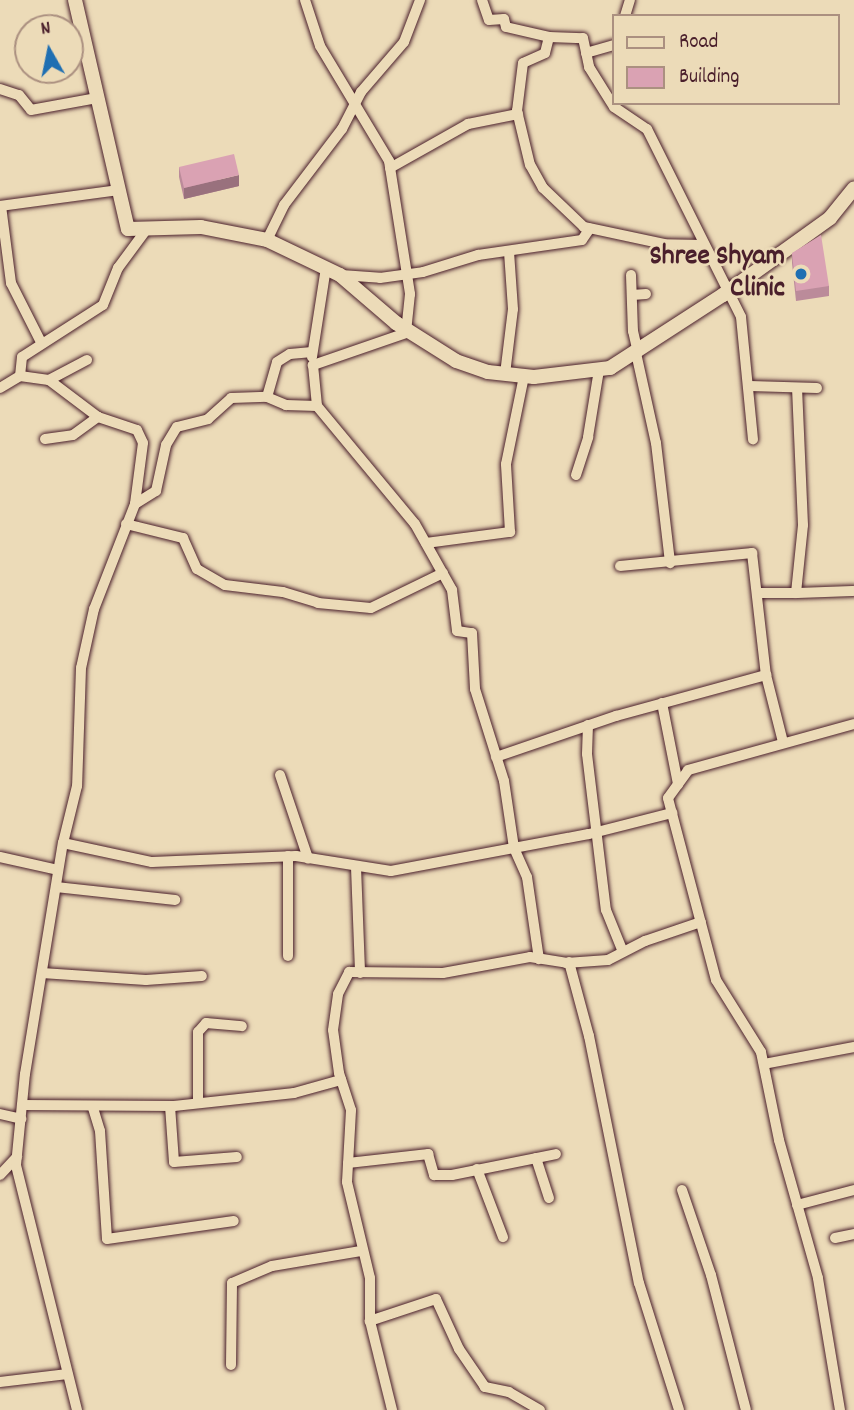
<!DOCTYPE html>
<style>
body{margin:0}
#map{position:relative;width:854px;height:1410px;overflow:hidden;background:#ecdbb8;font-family:Dekko,sans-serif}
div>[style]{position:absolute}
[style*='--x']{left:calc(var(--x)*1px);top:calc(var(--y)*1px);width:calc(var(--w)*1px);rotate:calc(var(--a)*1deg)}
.roads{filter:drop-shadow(0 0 2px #4a1f2b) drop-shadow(0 0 2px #4a1f2b)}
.street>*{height:10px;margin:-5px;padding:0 5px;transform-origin:5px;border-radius:5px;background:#ecdbb8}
.secondary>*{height:14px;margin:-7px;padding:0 7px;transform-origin:7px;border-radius:7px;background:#ecdbb8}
.wall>*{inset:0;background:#bb8b9a}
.shaded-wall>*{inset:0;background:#99717d}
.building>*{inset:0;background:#daa2b3}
.dots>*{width:19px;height:19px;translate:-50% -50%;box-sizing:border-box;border:4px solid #ecdbb8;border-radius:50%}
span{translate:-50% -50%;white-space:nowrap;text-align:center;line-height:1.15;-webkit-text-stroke:5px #ecdbb8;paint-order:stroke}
.poi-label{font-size:28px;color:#4a1f2b;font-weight:700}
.right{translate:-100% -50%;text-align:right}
.legend{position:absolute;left:612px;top:14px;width:228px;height:91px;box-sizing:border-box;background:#ecdbb8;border:2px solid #ab9080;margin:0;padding:9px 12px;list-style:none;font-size:21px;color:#4a1f2b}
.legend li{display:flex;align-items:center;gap:14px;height:35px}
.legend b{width:35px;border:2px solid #ab9080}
.north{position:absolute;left:14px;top:14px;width:70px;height:70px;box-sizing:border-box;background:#ecdbb8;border:2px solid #ab9080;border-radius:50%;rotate:351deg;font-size:19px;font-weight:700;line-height:28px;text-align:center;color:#4a1f2b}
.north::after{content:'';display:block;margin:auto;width:24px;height:32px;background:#1f6fb2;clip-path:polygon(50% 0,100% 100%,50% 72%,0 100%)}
</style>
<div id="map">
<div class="roads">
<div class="street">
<div style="--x:305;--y:0;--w:48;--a:71.9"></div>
<div style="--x:320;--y:46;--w:134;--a:59"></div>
<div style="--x:389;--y:161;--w:135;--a:81"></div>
<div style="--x:410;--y:294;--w:36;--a:96"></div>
<div style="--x:482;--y:0;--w:21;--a:71"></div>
<div style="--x:489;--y:20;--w:15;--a:-4"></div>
<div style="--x:504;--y:19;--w:8;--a:76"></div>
<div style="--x:506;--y:27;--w:44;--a:13.1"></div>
<div style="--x:625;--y:16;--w:17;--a:-73"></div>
<div style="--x:586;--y:53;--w:29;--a:-16"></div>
<div style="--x:0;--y:89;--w:20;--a:18"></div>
<div style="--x:19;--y:95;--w:19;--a:51"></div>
<div style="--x:31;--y:110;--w:67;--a:-10.3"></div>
<div style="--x:390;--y:168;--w:90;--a:-29.4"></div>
<div style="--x:468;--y:124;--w:51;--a:-11.3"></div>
<div style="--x:0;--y:206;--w:120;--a:-7.7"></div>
<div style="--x:1;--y:206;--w:78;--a:82.6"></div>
<div style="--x:11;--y:283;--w:68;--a:63.1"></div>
<div style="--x:267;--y:240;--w:39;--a:-64"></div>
<div style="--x:284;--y:205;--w:96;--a:-52.7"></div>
<div style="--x:342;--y:129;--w:42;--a:-62.8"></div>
<div style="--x:361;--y:92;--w:66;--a:-49.3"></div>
<div style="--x:404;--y:42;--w:45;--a:-69.1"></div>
<div style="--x:703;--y:245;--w:39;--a:-179"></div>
<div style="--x:664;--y:244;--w:82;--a:-168"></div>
<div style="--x:584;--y:227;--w:57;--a:-136.4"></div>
<div style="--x:543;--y:188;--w:26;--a:-119"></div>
<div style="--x:530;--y:165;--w:56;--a:-103.5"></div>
<div style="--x:517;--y:111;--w:48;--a:-82.9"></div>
<div style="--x:523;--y:63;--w:24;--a:-24"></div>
<div style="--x:545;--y:53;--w:16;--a:-76"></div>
<div style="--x:549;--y:37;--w:34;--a:2"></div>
<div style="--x:583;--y:38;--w:30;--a:78"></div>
<div style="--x:589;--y:67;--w:47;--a:58"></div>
<div style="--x:614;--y:107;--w:40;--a:34"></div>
<div style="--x:647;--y:129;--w:210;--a:63.4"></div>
<div style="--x:741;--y:317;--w:123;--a:84.4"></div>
<div style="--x:341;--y:275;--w:39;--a:4"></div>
<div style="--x:380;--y:278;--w:43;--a:-7.9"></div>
<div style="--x:423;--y:272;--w:58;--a:-17.2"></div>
<div style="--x:478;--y:255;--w:105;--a:-8.2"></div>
<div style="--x:582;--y:240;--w:14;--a:-56"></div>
<div style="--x:631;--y:275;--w:56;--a:88"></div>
<div style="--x:633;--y:331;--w:22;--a:77"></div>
<div style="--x:632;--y:295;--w:14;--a:-4"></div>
<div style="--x:409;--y:332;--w:102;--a:161"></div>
<div style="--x:313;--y:365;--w:41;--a:84.4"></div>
<div style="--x:317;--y:406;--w:153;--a:50.3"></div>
<div style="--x:415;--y:524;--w:76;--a:60.7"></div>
<div style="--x:452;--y:590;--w:41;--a:83"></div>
<div style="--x:457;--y:631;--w:15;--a:8"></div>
<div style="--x:472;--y:633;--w:56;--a:86.9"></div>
<div style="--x:475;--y:689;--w:96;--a:72.5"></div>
<div style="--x:504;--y:781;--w:68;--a:81.5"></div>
<div style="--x:514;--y:848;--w:32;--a:66"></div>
<div style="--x:527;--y:877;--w:83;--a:81.7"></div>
<div style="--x:636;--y:353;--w:92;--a:77.5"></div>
<div style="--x:656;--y:443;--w:121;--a:83.3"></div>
<div style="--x:312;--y:357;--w:90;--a:-81.1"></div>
<div style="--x:505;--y:374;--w:65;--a:-83"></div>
<div style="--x:513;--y:309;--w:57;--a:-94"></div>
<div style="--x:20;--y:376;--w:29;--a:8"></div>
<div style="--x:49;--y:380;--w:43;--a:-27.8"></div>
<div style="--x:49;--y:380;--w:61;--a:37.1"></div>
<div style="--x:98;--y:417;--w:41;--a:18.4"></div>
<div style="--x:137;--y:430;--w:14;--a:65"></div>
<div style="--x:143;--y:443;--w:62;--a:97.5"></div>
<div style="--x:135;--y:504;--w:113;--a:111.3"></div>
<div style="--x:94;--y:609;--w:60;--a:102.4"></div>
<div style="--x:81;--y:668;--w:118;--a:91.9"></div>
<div style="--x:77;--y:786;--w:59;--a:103.8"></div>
<div style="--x:750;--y:386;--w:67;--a:1.7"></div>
<div style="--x:0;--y:388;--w:23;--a:-31"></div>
<div style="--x:20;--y:376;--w:19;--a:-84"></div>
<div style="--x:22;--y:357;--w:96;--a:-32.7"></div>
<div style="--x:103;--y:305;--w:40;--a:-68"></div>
<div style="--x:118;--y:268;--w:47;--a:-53.6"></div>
<div style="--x:267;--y:397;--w:21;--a:23"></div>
<div style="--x:286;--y:405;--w:31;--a:2"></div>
<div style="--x:45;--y:439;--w:28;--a:-8"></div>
<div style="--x:73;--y:435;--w:31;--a:-36"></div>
<div style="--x:576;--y:475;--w:40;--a:-72"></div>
<div style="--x:588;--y:437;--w:68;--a:-80.7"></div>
<div style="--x:135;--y:504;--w:25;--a:-32"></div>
<div style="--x:156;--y:491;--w:47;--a:-77.7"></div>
<div style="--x:166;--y:445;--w:21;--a:-59"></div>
<div style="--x:177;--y:427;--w:32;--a:-14"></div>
<div style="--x:208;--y:419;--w:31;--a:-42"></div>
<div style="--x:231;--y:398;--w:36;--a:-2"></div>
<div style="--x:267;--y:397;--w:36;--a:-74"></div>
<div style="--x:277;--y:362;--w:15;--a:-32"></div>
<div style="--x:290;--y:354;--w:22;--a:-5"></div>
<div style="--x:126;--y:524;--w:59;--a:13.8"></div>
<div style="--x:183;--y:538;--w:34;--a:66"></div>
<div style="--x:197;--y:569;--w:32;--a:30"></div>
<div style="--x:225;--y:585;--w:58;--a:6.9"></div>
<div style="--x:283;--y:592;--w:37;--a:17"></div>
<div style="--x:318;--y:603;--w:53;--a:5.4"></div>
<div style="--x:371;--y:608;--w:80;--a:-25.9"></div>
<div style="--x:426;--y:543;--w:85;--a:-7.5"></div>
<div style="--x:510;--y:532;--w:68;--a:-93.4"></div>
<div style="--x:506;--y:464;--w:90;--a:-78.4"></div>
<div style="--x:620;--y:566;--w:133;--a:-5.6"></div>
<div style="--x:752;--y:553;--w:123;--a:83.5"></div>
<div style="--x:758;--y:593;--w:38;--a:0"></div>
<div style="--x:796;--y:593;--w:68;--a:-84.1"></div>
<div style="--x:803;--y:525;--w:136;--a:-92.5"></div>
<div style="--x:796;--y:593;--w:58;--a:-2"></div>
<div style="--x:662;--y:703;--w:83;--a:78.8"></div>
<div style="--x:588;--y:725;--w:29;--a:92"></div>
<div style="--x:587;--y:754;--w:157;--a:83.1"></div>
<div style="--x:606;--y:910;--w:45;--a:68"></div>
<div style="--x:496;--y:757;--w:127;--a:-18.9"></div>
<div style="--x:616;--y:716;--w:156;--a:-15.3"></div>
<div style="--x:766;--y:675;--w:69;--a:75.8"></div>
<div style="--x:280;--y:775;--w:88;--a:71.4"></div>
<div style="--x:288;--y:856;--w:100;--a:90"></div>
<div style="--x:0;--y:857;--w:59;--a:12.6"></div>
<div style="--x:356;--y:867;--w:106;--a:87.8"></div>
<div style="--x:56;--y:887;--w:120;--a:6.2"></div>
<div style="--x:569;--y:962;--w:77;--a:74.9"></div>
<div style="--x:589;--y:1036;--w:252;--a:78.6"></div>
<div style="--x:639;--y:1283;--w:133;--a:72.5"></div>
<div style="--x:42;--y:973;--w:104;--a:3.9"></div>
<div style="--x:146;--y:980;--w:56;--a:-4.1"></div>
<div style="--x:764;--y:1064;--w:92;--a:-10.7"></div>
<div style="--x:198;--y:1102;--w:70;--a:-90"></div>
<div style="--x:198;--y:1032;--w:12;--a:-48"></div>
<div style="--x:206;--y:1023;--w:36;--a:5"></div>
<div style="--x:22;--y:1105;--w:152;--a:0.4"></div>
<div style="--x:174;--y:1106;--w:121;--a:-6.2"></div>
<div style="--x:294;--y:1093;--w:49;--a:-15.5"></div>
<div style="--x:170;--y:1106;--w:56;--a:85.9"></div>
<div style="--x:174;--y:1162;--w:63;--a:-4.5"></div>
<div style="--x:93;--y:1108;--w:24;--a:73"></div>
<div style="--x:100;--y:1131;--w:108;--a:86.3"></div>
<div style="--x:107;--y:1239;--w:128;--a:-8.1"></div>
<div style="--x:0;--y:1114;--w:22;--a:13"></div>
<div style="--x:536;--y:1158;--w:42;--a:72"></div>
<div style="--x:348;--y:1163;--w:81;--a:-6.4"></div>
<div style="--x:428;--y:1154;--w:22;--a:74"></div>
<div style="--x:434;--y:1175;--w:18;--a:0"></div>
<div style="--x:452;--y:1175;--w:106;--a:-11.4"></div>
<div style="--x:477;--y:1169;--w:73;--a:69.1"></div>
<div style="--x:0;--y:1175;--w:25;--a:-47"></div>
<div style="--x:682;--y:1190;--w:90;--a:71.2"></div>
<div style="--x:711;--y:1275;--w:139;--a:75.5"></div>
<div style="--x:797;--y:1205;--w:59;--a:-14.7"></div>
<div style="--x:835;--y:1238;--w:19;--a:-12"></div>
<div style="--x:370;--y:1321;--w:92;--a:76.1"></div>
<div style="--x:231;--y:1365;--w:82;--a:-89.3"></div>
<div style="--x:232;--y:1283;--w:43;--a:-23"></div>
<div style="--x:272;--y:1266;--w:90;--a:-9.6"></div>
<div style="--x:0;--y:1382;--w:68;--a:-6.7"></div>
<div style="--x:77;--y:1410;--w:252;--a:-104"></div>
<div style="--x:16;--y:1165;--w:91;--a:-84.4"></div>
<div style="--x:25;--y:1074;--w:234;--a:-80.7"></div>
<div style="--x:63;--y:843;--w:91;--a:12.1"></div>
<div style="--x:152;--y:862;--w:144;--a:-2.4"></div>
<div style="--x:296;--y:856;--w:96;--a:9"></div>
<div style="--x:391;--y:871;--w:201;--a:-10.6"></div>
<div style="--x:589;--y:834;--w:86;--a:-14.2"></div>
<div style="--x:540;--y:1410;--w:36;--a:-150"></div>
<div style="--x:509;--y:1392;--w:25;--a:-168"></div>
<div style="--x:485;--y:1387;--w:46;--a:-124.4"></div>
<div style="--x:459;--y:1349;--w:55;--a:-114.7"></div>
<div style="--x:436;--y:1299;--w:70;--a:161.6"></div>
<div style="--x:370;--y:1321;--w:43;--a:-90"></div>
<div style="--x:370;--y:1278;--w:99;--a:-103.5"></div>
<div style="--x:347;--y:1182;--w:72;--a:-86.8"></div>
<div style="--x:351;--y:1110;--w:39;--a:-108"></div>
<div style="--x:339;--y:1073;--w:43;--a:-97.9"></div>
<div style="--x:333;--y:1030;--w:36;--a:-82"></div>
<div style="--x:338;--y:994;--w:25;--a:-63"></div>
<div style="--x:349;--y:972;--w:94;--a:0.6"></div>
<div style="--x:443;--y:973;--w:88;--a:-10.4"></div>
<div style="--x:530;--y:957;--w:36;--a:9"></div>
<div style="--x:566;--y:963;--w:42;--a:-4.1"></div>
<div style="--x:608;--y:960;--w:42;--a:-27.2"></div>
<div style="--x:645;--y:941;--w:59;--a:-18.7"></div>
<div style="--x:840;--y:1410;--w:134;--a:-99.5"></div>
<div style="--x:818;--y:1278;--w:143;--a:-105.8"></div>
<div style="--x:779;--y:1140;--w:90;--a:-101.6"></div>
<div style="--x:761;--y:1052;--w:85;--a:-122"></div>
<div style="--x:716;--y:980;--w:188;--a:-104.8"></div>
<div style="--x:668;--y:798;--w:34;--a:-54"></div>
<div style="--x:688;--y:770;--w:172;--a:-15.5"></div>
</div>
<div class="secondary">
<div style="--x:75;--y:0;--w:235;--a:77"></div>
<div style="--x:128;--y:229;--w:73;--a:-1.6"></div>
<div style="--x:201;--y:227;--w:67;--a:11.1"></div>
<div style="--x:267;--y:240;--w:81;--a:25.6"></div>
<div style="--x:340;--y:275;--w:74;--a:40.6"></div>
<div style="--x:396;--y:323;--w:71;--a:32.3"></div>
<div style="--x:456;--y:361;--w:34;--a:19"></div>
<div style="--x:488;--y:372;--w:46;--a:6.2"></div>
<div style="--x:534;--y:377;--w:77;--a:-6.8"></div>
<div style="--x:610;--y:368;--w:135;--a:-32.9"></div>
<div style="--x:723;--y:295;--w:132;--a:-35.7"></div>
<div style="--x:830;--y:218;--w:38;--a:-51"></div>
</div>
</div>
<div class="wall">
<div style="clip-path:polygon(179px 167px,239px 186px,184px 199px,179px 177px)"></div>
<div style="clip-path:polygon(792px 253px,829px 286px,829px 296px,796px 301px,792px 263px)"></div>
</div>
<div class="shaded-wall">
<div style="clip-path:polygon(239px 175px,239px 186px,184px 199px,184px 188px)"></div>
</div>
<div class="building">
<div style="clip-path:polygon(234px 154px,239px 175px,184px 188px,179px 167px)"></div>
<div style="clip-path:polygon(821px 235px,829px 286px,796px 291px,792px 253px)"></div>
</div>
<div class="dots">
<div style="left:801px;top:274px;background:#1f6fb2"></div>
</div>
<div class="poi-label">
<span class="right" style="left:785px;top:274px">Shree Shyam<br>Clinic</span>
</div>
<ul class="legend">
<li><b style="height:9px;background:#ecdbb8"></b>Road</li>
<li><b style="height:19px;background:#daa2b3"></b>Building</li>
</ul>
<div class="north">N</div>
</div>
